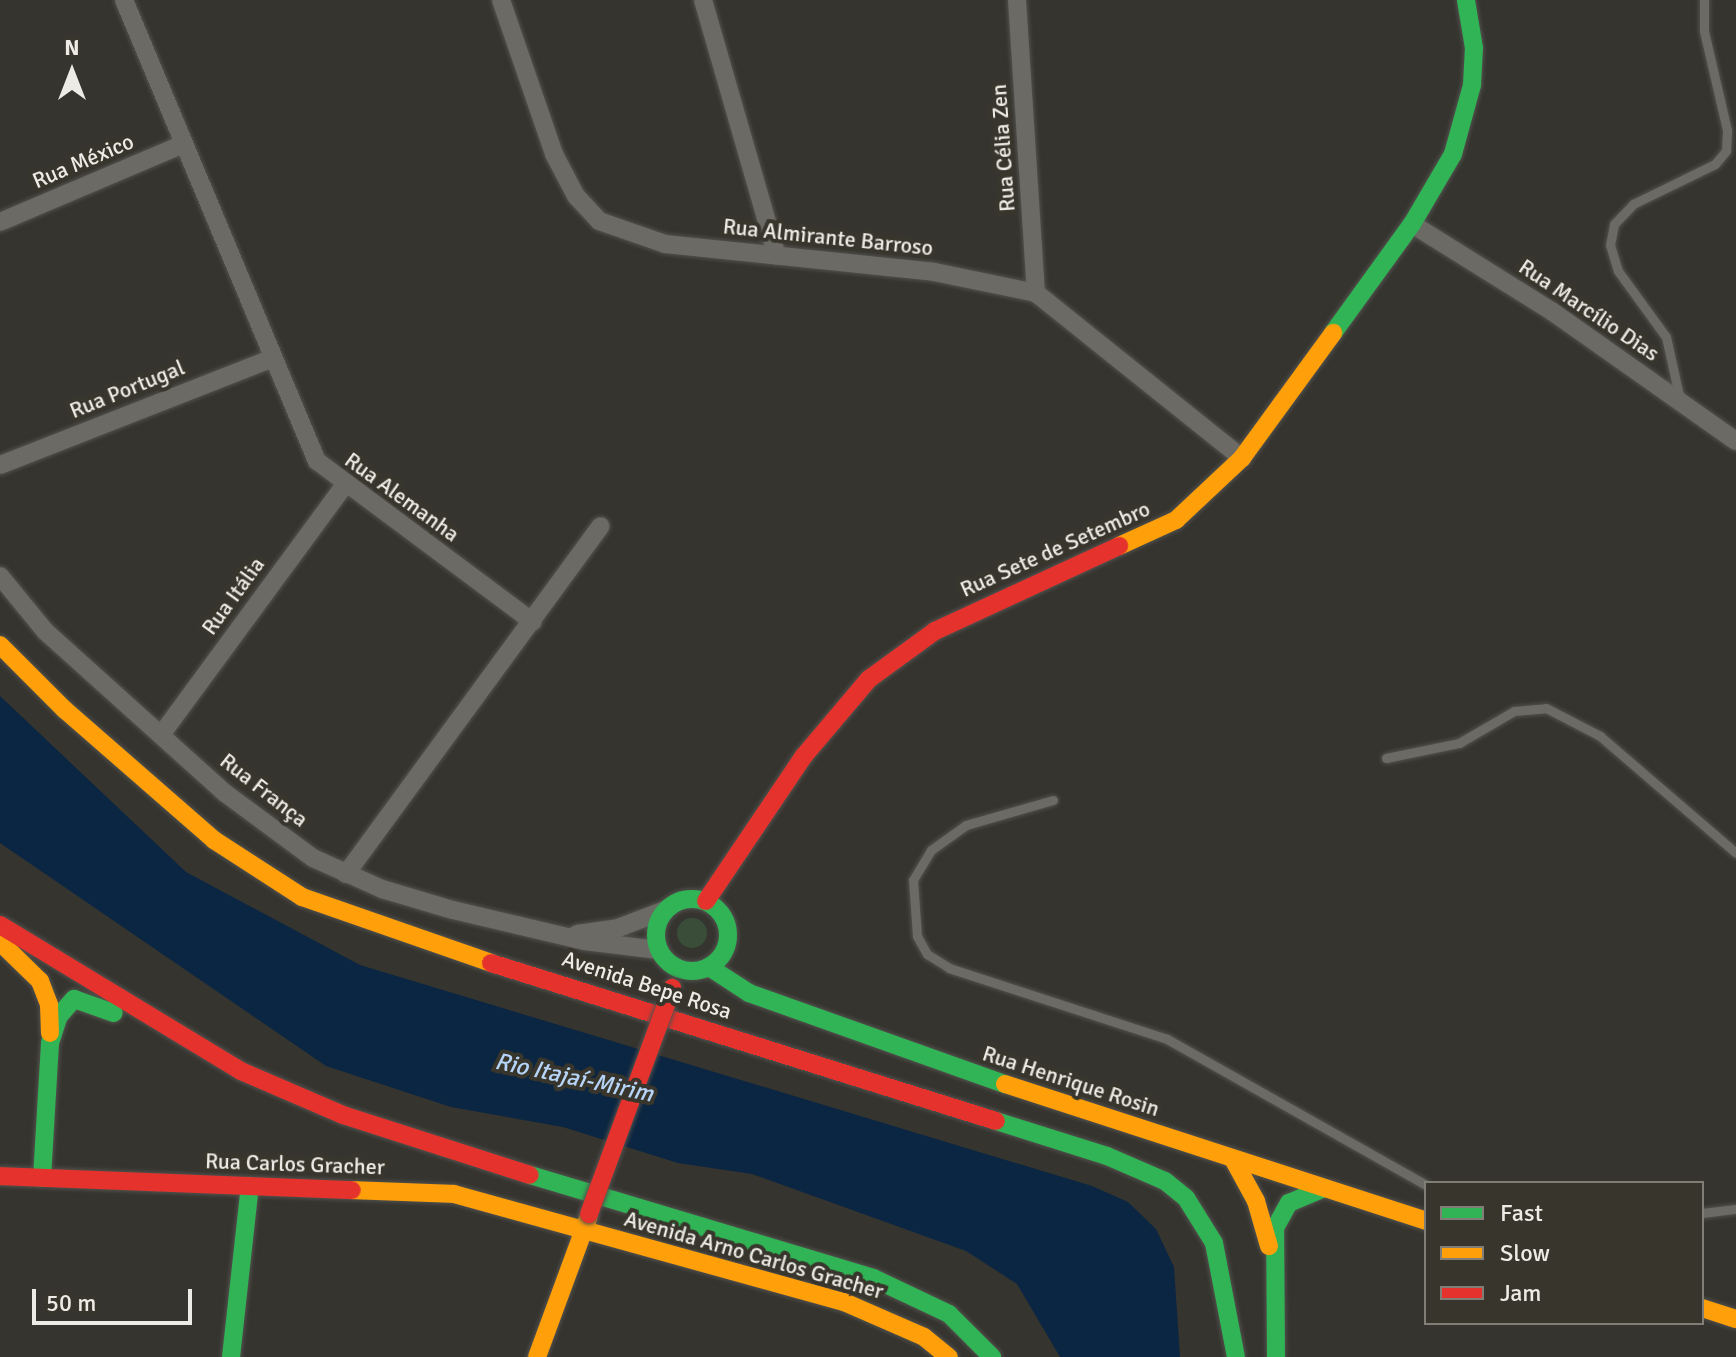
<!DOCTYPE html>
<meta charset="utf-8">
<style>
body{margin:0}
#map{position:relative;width:1736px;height:1357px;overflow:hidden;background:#35342f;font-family:Signika,sans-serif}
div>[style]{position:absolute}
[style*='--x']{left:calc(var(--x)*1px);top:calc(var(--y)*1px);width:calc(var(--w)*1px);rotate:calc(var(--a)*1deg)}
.green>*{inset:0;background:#3a4d38}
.round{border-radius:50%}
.water>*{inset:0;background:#0b2642}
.roads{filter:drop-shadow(0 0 2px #52514d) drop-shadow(0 0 2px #52514d)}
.lane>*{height:9px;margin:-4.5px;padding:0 4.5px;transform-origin:4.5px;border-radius:4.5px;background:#6b6a65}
.street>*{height:18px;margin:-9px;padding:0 9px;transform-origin:9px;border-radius:9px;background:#6b6a65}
.fast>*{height:18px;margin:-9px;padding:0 9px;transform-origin:9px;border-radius:9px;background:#30b455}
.fast>.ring{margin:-9px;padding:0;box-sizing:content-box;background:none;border:18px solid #30b455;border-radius:50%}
.slow>*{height:18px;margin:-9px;padding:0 9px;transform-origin:9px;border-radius:9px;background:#ff9f0a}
.jam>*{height:18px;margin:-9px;padding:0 9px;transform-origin:9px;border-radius:9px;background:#e5322d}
.bridges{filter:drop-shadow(0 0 2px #52514d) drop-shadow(0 0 2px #52514d)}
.jam-bridge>*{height:18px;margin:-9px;padding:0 9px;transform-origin:9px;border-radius:9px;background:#e5322d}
span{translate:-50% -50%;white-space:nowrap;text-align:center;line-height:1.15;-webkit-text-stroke:8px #38362c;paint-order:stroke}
.street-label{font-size:22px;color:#ecebe5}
.water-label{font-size:24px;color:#b6d4f8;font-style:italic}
.legend{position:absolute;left:1424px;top:1181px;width:280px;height:144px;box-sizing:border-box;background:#38362c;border:2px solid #807e76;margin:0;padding:10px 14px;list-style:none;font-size:24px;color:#ecebe5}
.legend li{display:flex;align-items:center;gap:16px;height:40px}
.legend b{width:40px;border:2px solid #807e76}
.north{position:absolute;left:32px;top:32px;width:80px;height:80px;-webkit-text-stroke:6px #38362c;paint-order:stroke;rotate:0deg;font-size:22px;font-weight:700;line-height:32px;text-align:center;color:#ecebe5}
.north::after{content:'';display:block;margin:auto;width:28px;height:36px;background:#ecebe5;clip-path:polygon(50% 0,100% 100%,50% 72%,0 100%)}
.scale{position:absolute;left:32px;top:1289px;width:160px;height:36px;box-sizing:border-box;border:4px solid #ecebe5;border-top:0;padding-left:10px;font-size:24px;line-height:28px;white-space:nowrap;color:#ecebe5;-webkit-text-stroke:6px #38362c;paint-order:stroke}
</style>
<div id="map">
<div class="green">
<div class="round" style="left:677px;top:918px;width:30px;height:30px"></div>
</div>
<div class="water">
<div style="clip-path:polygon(0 696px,186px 872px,360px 965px,1092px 1186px,1128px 1202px,1156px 1229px,1174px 1267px,1180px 1357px,1060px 1357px,1017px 1284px,966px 1251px,752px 1174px,678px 1163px,563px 1127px,451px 1107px,326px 1066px,0 843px)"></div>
</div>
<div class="roads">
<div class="lane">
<div style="--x:1680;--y:400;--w:65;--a:-102.5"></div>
<div style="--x:1666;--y:337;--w:82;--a:-126"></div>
<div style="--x:1618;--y:271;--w:27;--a:-107"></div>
<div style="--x:1610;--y:245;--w:21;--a:-79"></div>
<div style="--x:1614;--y:224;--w:28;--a:-46"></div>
<div style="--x:1633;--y:204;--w:91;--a:-26"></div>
<div style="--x:1715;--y:164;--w:17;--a:-50"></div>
<div style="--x:1726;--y:151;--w:21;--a:-87"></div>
<div style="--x:1727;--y:130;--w:102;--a:-103.1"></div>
<div style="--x:1704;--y:31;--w:31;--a:-90"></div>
<div style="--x:1386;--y:758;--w:75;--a:-11.6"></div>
<div style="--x:1459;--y:743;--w:64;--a:-30.2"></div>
<div style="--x:1514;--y:711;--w:32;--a:-5"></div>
<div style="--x:1546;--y:708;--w:61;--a:27.4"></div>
<div style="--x:1600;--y:736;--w:179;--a:40.7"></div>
<div style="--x:1053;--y:800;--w:91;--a:164"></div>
<div style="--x:966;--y:825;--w:43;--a:144.5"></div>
<div style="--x:931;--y:850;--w:35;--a:121"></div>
<div style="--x:913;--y:880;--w:56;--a:85.9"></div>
<div style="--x:917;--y:936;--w:21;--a:61"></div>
<div style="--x:927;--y:954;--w:26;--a:32"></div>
<div style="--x:949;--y:968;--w:229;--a:18"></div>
<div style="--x:1167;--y:1039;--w:297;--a:29.4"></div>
<div style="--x:1702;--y:1213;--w:34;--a:-7"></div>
</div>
<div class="street">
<div style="--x:124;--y:0;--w:500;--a:67.3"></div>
<div style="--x:317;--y:461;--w:269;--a:36.7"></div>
<div style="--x:501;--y:0;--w:163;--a:71"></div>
<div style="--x:554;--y:154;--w:47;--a:62.4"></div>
<div style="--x:576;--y:196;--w:34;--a:47"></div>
<div style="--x:599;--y:221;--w:70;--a:19.2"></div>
<div style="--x:665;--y:244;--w:270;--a:5.9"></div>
<div style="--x:934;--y:272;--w:104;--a:11.6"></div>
<div style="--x:1036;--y:293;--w:264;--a:38.7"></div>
<div style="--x:703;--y:0;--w:266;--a:73.9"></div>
<div style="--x:1017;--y:0;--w:294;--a:86.3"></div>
<div style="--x:0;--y:222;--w:200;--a:-23"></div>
<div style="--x:1412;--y:224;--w:166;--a:32"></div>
<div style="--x:1553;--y:312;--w:224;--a:35.2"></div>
<div style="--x:0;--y:465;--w:293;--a:-21.4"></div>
<div style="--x:0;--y:576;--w:71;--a:50.7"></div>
<div style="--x:45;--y:631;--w:242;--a:42"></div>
<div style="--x:225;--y:793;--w:109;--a:36.5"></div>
<div style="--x:313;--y:858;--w:76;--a:24.2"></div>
<div style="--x:382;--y:889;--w:74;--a:16.5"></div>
<div style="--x:453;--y:910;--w:135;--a:13.3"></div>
<div style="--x:584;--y:941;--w:75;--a:6.9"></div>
<div style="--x:161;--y:735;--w:309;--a:-53.7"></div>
<div style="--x:346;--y:874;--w:431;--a:-53.8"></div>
<div style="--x:577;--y:934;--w:41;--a:-8.3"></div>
<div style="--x:618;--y:928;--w:50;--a:-21"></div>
</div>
<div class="fast">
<div style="--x:1333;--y:333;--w:135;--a:-54.1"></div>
<div style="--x:1412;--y:224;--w:81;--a:-59.6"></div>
<div style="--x:1453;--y:154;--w:72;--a:-74.6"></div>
<div style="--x:1472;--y:85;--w:37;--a:-87"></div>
<div style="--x:1474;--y:48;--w:49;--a:-99.5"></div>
<div class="ring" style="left:656px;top:899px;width:54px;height:54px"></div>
<div style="--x:709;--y:967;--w:48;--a:33"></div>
<div style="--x:749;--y:993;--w:272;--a:19.6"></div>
<div style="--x:996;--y:1121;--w:116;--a:17.5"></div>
<div style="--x:1107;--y:1156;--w:63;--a:23.3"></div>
<div style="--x:1165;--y:1181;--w:27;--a:39"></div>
<div style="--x:1186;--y:1198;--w:53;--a:58.1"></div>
<div style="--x:1214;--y:1243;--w:116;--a:79.1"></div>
<div style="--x:530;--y:1175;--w:358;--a:16.7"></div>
<div style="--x:873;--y:1278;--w:84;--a:25.3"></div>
<div style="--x:949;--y:1314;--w:61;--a:45"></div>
<div style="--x:42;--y:1178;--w:135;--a:-86.6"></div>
<div style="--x:50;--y:1043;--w:28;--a:-72"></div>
<div style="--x:59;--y:1016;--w:23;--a:-49"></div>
<div style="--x:74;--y:999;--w:42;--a:19.3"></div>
<div style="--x:231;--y:1357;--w:172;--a:-83.7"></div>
<div style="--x:1276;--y:1357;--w:129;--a:-90.4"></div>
<div style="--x:1275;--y:1228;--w:29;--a:-61"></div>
<div style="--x:1289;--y:1203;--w:38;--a:-23"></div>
</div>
<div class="slow">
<div style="--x:1119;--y:546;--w:63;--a:-24.5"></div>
<div style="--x:1176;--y:520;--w:91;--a:-43.2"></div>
<div style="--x:1242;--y:458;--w:155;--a:-53.9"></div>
<div style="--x:0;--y:645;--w:92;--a:45"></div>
<div style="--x:65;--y:710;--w:198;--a:41.1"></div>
<div style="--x:214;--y:840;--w:105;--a:32.9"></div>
<div style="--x:302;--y:897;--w:200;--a:19.2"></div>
<div style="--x:0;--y:942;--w:56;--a:44.3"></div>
<div style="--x:40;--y:981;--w:26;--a:69"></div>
<div style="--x:49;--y:1005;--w:28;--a:88"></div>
<div style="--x:1005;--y:1084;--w:443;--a:18"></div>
<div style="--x:1233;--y:1159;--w:48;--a:61.3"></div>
<div style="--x:1256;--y:1201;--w:47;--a:73.9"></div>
<div style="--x:352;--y:1190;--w:102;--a:2.2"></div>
<div style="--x:454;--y:1194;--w:405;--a:15.5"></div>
<div style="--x:844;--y:1302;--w:87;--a:23.6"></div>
<div style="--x:924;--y:1337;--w:32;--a:39"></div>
<div style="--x:1702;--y:1308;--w:36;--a:18"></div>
<div style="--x:537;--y:1357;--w:150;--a:-69.8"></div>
</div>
<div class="jam">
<div style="--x:706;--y:901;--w:174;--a:-56"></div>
<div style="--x:803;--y:757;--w:102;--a:-49.8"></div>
<div style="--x:869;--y:679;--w:82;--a:-36"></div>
<div style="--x:935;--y:631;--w:203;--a:-24.8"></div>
<div style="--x:0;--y:925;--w:282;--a:31.2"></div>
<div style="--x:241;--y:1071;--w:111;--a:23.3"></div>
<div style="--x:343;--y:1115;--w:196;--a:17.8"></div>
<div style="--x:491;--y:963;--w:529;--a:17.37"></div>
<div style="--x:0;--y:1176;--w:352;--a:2.3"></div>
</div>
</div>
<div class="bridges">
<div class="jam-bridge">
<div style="--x:589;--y:1214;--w:241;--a:-69.8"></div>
</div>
</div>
<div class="street-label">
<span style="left:1003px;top:148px;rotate:-94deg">Rua Célia Zen</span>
<span style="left:83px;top:161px;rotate:-23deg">Rua México</span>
<span style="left:828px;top:237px;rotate:6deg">Rua Almirante Barroso</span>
<span style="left:1589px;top:310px;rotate:34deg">Rua Marcílio Dias</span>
<span style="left:127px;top:389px;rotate:-22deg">Rua Portugal</span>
<span style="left:402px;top:497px;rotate:36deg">Rua Alemanha</span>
<span style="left:1055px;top:549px;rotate:-24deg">Rua Sete de Setembro</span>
<span style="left:233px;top:596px;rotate:-54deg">Rua Itália</span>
<span style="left:264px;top:790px;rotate:38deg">Rua França</span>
<span style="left:647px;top:985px;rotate:18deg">Avenida Bepe Rosa</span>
<span style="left:1071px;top:1081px;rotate:18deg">Rua Henrique Rosin</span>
<span style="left:295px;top:1164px;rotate:2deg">Rua Carlos Gracher</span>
<span style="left:754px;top:1255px;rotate:16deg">Avenida Arno Carlos Gracher</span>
</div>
<div class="water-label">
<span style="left:574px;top:1078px;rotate:12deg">Rio Itajaí-Mirim</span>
</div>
<ul class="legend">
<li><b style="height:10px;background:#30b455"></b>Fast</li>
<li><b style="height:10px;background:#ff9f0a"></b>Slow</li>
<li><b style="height:10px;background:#e5322d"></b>Jam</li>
</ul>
<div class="north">N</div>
<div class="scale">50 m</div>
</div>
